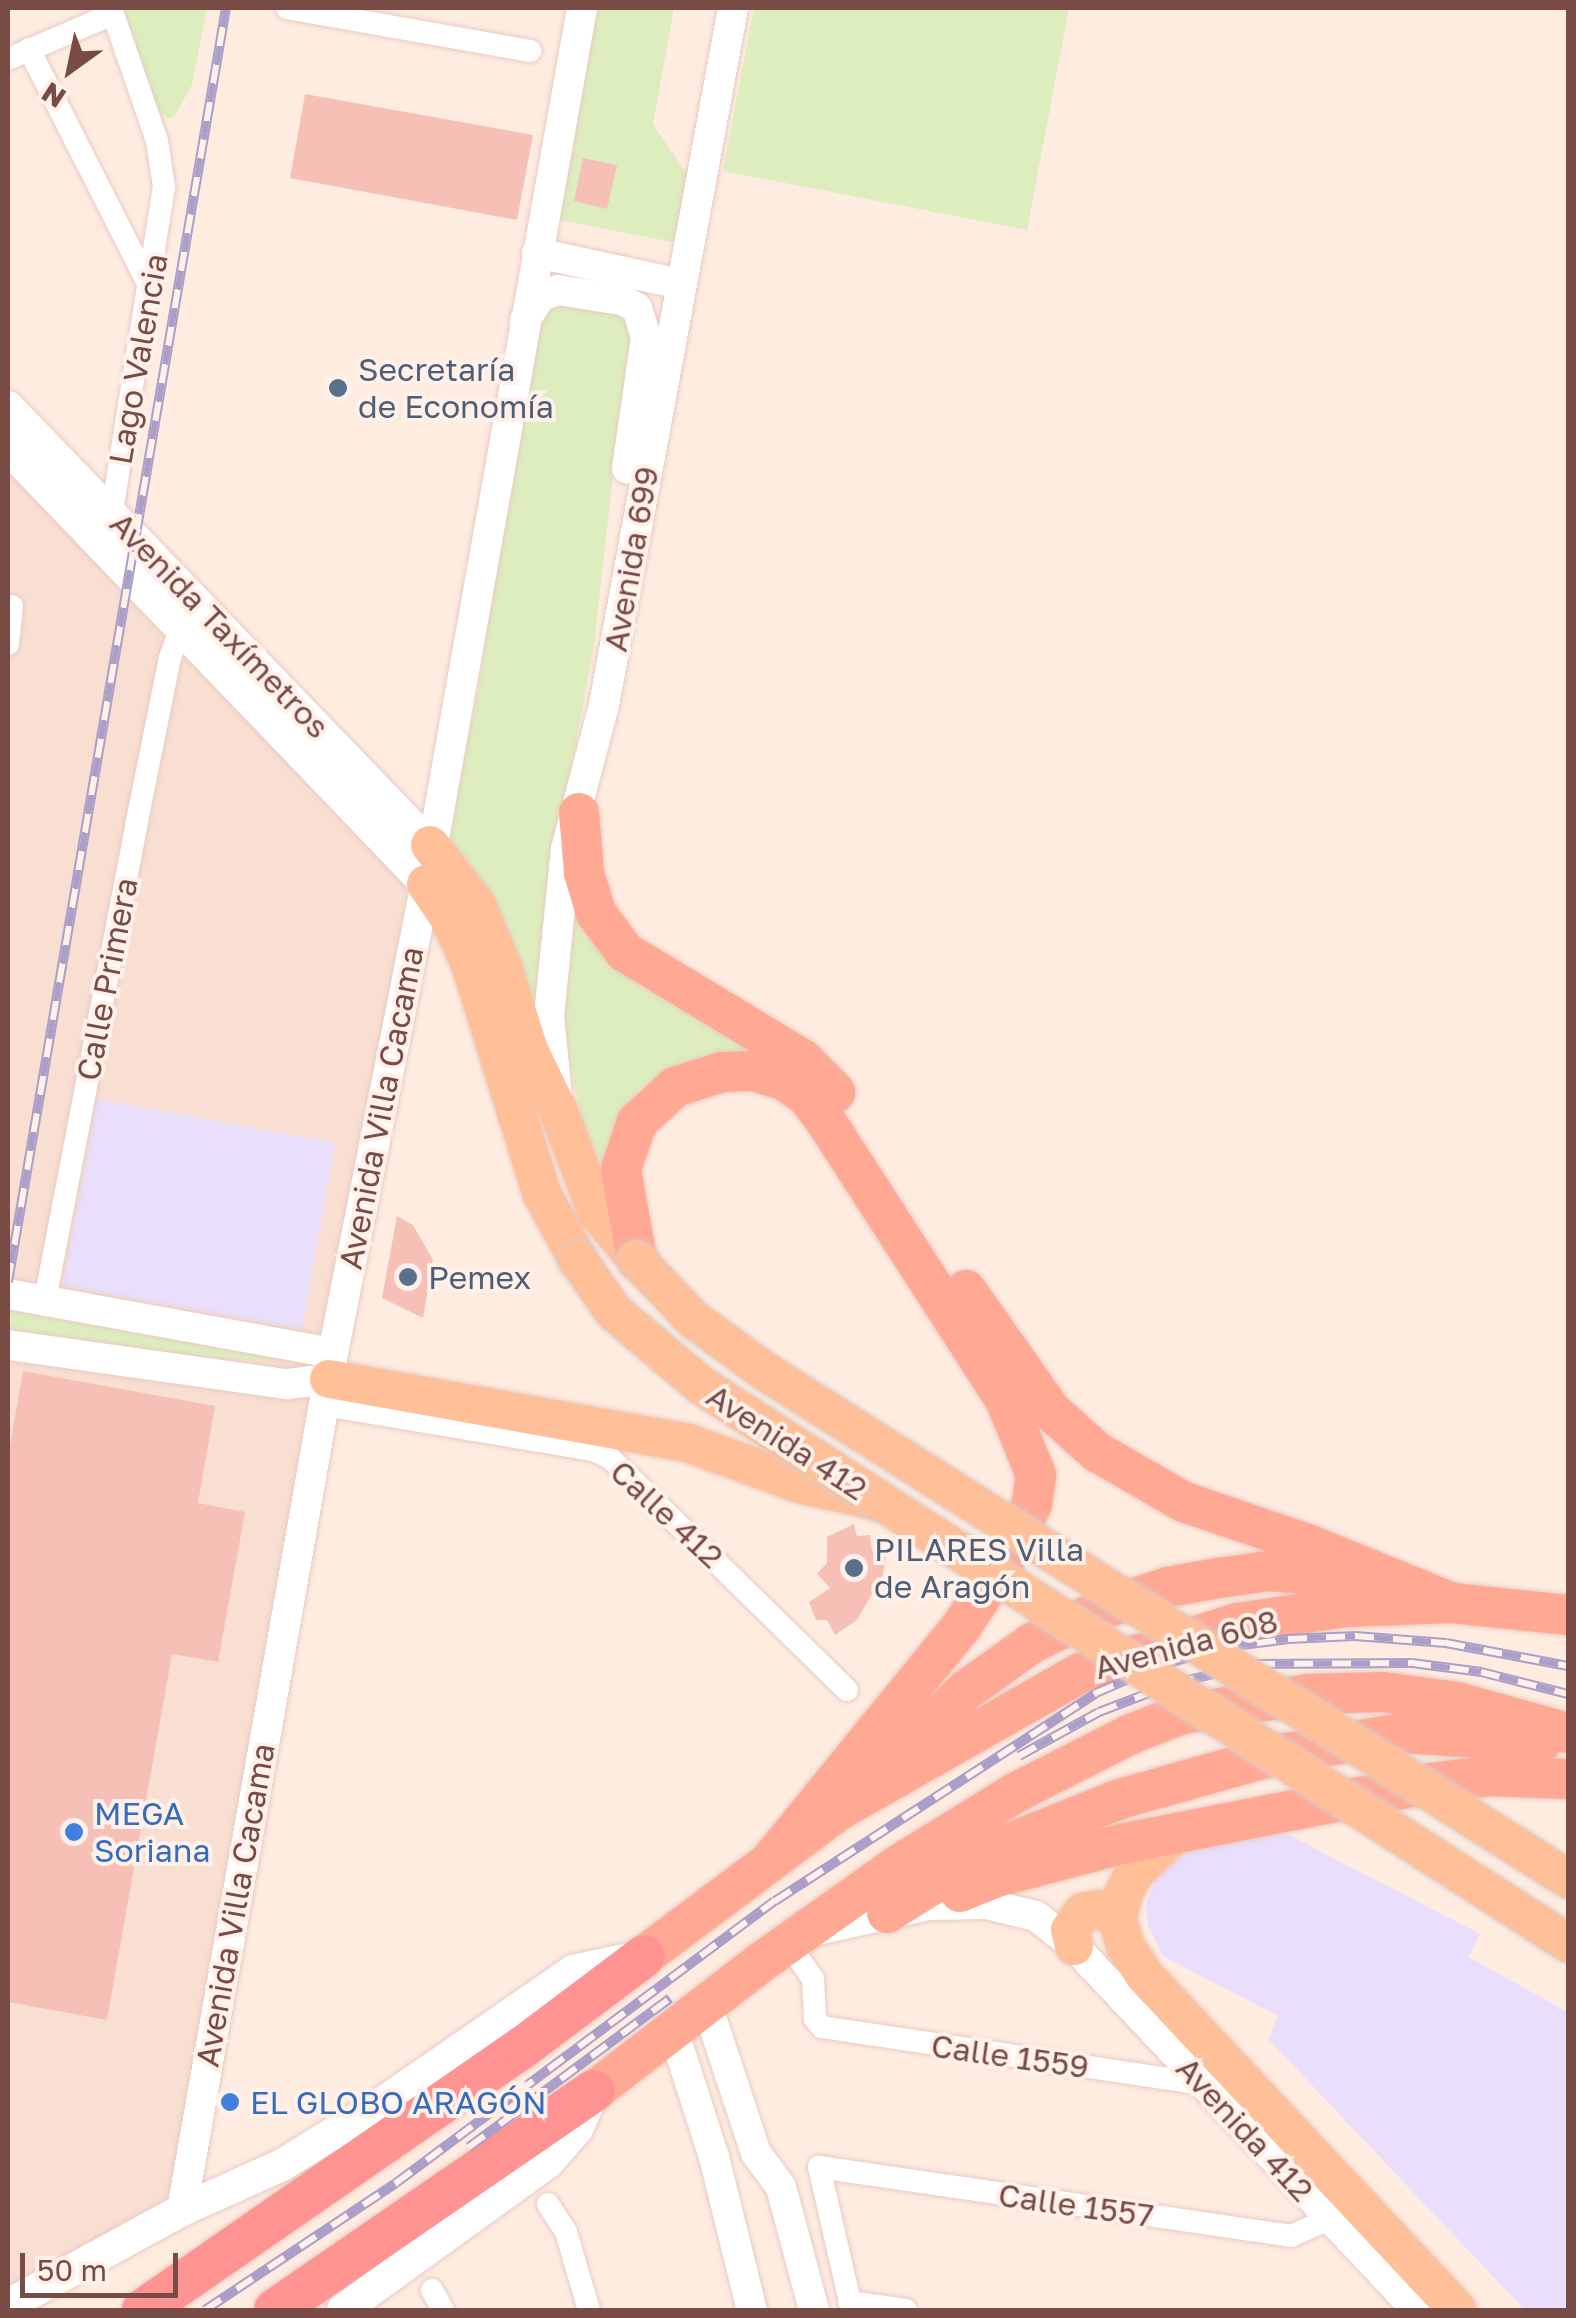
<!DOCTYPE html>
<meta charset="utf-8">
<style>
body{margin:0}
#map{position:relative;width:1576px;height:2318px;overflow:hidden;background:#feece1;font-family:"Golos Text",sans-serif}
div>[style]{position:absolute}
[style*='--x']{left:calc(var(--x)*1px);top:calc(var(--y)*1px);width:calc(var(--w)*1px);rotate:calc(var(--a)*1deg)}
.residential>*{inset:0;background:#f9ded2}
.education>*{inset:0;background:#e9defb}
.green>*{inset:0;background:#ddedbe}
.building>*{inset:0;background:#f7c0b6}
.roads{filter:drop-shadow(0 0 2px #e9cac1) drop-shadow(0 0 2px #e9cac1)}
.minor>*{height:22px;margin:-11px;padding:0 11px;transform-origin:11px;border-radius:11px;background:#fff}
.tertiary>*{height:30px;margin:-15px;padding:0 15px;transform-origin:15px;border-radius:15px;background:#fff}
.secondary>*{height:32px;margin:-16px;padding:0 16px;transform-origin:16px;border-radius:16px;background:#fff}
.primary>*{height:38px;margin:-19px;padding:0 19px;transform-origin:19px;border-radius:19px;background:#ffbf98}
.trunk>*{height:40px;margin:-20px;padding:0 20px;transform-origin:20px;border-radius:20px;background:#ffa995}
.motorway>*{height:42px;margin:-21px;padding:0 21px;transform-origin:21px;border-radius:21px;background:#ff9392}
.rail>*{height:10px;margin-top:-5px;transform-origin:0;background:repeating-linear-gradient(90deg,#fff1ea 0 19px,#ab9fc9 0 38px);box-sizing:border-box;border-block:2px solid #ab9fc9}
.bridges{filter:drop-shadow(0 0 2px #d9cdcb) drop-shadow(0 0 2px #d9cdcb)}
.primary-bridge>*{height:38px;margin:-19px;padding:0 19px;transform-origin:19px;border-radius:19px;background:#ffbf98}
.dots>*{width:28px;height:28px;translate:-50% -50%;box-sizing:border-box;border:5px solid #fff1ea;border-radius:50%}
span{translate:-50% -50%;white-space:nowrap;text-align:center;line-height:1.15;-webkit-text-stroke:8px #fff1ea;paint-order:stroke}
.street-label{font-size:32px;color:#784b45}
.service-label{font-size:32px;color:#4e5e75}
.left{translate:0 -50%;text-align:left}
.shop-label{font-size:32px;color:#366cbe}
.frame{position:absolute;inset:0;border:10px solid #784b45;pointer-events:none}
.north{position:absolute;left:20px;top:20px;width:100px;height:100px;-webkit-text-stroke:8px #fff1ea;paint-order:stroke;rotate:213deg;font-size:28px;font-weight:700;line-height:40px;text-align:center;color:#784b45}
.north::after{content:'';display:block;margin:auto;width:35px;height:45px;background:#784b45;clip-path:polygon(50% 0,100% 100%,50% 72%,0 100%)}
.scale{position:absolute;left:20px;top:2253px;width:158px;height:45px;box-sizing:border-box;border:5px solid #784b45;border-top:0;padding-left:12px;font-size:30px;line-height:35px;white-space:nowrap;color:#784b45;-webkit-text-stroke:8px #fff1ea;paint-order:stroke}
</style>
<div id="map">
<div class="residential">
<div style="clip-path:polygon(8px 462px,408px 886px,172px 2208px,8px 2310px)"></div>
</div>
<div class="education">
<div style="clip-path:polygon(97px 1099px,335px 1143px,302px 1329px,63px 1286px)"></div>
<div style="clip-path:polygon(1285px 1833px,1480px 1934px,1468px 1957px,1568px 2012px,1568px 2310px,1525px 2310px,1268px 2039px,1278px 2016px,1163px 1956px,1148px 1925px,1146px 1903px,1158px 1874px,1172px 1858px,1228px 1836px)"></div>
</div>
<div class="green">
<div style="clip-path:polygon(122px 8px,207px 8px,192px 85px,174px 117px,168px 119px,157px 109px)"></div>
<div style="clip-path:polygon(594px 8px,674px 8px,653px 124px,693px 183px,682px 244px,556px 219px)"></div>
<div style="clip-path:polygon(754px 8px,1069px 8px,1027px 230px,723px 171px)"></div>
<div style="clip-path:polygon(544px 296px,622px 306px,637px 334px,614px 466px,594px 645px,552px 875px,542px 1039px,506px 925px,448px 839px,479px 685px,534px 308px)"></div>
<div style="clip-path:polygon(572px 880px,771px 1053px,690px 1062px,638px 1090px,613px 1130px,607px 1172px,585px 1133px,559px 1014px)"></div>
<div style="clip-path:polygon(14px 1306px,280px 1357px,258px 1361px,163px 1355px,8px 1332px)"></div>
</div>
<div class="building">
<div style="clip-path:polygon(305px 94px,533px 135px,517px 220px,290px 178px)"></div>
<div style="clip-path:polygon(583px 158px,617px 165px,607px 209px,574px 201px)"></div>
<div style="clip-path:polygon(397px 1216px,413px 1225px,433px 1260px,423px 1318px,382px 1298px)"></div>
<div style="clip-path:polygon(23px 1371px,215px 1406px,198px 1503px,245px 1512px,218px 1662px,172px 1654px,107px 2020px,8px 2002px,8px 1457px)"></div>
<div style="clip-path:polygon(854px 1524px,857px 1536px,870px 1535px,872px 1551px,886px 1552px,883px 1575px,857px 1620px,835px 1635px,827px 1620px,816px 1620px,809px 1602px,830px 1588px,817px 1574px,827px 1563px,827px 1537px)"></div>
</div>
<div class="roads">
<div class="minor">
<div style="--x:111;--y:8;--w:141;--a:70.9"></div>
<div style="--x:157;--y:141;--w:47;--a:81.3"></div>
<div style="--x:164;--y:187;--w:330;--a:99.1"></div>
<div style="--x:287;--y:8;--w:247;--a:10"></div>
<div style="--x:29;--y:49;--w:267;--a:63.1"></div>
<div style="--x:8;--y:59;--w:114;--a:-23.2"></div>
<div style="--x:8;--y:644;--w:38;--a:-84"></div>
<div style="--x:45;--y:1300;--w:483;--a:-79.1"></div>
<div style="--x:136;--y:826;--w:171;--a:-78.6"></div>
<div style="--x:170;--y:658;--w:42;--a:-70.7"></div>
<div style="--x:324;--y:1405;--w:272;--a:9.5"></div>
<div style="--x:592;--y:1450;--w:18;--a:22"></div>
<div style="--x:609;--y:1457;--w:333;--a:44.4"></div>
<div style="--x:788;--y:1943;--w:44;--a:55.2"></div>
<div style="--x:813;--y:1979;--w:40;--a:87.1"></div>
<div style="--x:815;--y:2019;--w:11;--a:49"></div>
<div style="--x:822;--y:2027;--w:385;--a:8.5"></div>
<div style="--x:548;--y:2204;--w:33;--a:57"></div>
<div style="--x:566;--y:2232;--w:81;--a:73.6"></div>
<div style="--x:432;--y:2290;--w:23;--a:61"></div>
<div style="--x:906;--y:2310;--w:57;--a:-171.9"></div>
<div style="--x:850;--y:2302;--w:139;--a:-102.9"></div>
<div style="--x:819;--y:2167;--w:477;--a:8.3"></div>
<div style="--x:1291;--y:2236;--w:42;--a:-24.1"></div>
</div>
<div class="tertiary">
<div style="--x:537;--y:253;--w:146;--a:12.2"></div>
<div style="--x:525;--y:320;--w:29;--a:-56"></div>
<div style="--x:541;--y:296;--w:18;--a:-19"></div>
<div style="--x:558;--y:290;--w:65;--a:8.9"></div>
<div style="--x:622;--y:300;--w:17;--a:28"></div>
<div style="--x:637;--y:308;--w:31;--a:73"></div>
<div style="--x:646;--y:338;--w:132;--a:98.3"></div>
<div style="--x:557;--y:1096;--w:80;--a:-95.7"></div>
<div style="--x:549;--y:1016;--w:168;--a:-84.2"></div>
<div style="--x:566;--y:849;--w:149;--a:-75.2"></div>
<div style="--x:604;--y:705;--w:709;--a:-79.51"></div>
<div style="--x:8;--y:1294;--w:330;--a:10.3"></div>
<div style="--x:8;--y:1345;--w:282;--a:8"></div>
<div style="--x:287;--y:1384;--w:42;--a:-6.8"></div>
<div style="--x:817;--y:1930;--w:115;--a:-12.6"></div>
<div style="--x:929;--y:1905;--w:57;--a:-1"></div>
<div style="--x:986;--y:1904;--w:51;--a:13.5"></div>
<div style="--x:1036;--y:1916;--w:48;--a:38.3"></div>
<div style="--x:1074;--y:1946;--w:500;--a:46.7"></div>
<div style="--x:707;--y:2005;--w:156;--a:71.7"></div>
<div style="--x:756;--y:2153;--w:42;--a:53.7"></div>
<div style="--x:781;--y:2187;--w:127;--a:75"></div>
<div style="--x:673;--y:2030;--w:133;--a:72.1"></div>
<div style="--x:714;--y:2157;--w:158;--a:76.1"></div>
<div style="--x:182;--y:2210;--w:870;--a:-80.01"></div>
<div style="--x:333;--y:1353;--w:478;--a:-78.8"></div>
<div style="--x:426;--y:884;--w:890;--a:-79.9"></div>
</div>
<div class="secondary">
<div style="--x:8;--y:407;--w:608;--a:46.07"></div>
<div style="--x:8;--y:448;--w:604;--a:46.21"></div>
<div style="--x:8;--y:2305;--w:198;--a:-28.6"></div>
<div style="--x:182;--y:2210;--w:110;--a:-24.2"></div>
<div style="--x:282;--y:2165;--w:120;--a:-31.7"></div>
<div style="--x:384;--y:2102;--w:230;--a:-34.7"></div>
<div style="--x:573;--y:1971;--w:72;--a:-12.1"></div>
<div style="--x:343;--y:2310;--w:253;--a:-35.8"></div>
<div style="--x:548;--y:2162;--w:44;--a:-48.7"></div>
<div style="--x:577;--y:2129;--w:42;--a:-65.9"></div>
</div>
<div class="primary">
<div style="--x:430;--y:845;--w:75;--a:52.1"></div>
<div style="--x:476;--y:904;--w:69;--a:67.1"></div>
<div style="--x:503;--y:968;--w:86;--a:72.4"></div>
<div style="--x:529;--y:1050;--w:69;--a:64.2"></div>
<div style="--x:559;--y:1112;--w:107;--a:69.2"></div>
<div style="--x:597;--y:1212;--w:62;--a:50.2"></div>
<div style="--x:426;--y:884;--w:41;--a:55.9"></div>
<div style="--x:449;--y:918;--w:50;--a:65"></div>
<div style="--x:470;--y:963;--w:242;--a:72.7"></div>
<div style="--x:542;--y:1194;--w:75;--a:61.4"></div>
<div style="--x:329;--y:1379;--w:365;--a:10.1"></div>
<div style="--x:688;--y:1443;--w:119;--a:20.1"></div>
<div style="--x:800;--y:1484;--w:78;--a:12.6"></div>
<div style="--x:1173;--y:1836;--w:52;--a:136.5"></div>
<div style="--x:1135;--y:1872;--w:24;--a:118"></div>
<div style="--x:1124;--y:1893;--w:26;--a:106"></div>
<div style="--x:1117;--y:1918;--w:30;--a:73"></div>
<div style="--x:1126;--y:1947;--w:33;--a:57"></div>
<div style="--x:1144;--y:1975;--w:458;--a:46.9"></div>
<div style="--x:1074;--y:1946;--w:16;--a:-104"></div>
<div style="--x:1070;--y:1930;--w:22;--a:-54"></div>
<div style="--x:1083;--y:1912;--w:18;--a:-9"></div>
<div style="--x:1101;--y:1909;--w:18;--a:29"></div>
</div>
<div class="trunk">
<div style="--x:579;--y:813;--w:60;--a:85.2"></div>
<div style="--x:584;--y:873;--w:42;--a:73.3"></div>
<div style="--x:596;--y:913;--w:49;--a:53.4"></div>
<div style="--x:625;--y:952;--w:207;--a:31.2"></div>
<div style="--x:802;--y:1059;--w:47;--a:45"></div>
<div style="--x:637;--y:1260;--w:92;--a:-100"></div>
<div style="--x:621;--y:1169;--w:50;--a:-71.2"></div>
<div style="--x:637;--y:1122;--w:52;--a:-42.6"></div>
<div style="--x:675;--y:1087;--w:49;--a:-17.7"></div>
<div style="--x:722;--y:1072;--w:32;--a:-2"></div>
<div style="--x:754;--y:1071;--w:31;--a:17"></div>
<div style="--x:784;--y:1080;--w:28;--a:35"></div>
<div style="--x:807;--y:1096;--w:30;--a:53"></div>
<div style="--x:825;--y:1120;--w:332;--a:57.2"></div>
<div style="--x:1005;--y:1399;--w:82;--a:67.8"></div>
<div style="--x:1036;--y:1475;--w:29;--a:98"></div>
<div style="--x:1032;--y:1504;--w:70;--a:116.2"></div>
<div style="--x:1001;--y:1567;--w:72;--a:123.7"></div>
<div style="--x:961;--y:1627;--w:296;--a:129.2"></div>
<div style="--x:966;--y:1290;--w:148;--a:54.9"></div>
<div style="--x:1051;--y:1411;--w:62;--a:41.7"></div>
<div style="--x:1097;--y:1452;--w:100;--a:29.9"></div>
<div style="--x:1184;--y:1502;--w:133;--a:18.8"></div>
<div style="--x:1310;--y:1545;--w:153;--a:22.2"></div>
<div style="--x:892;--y:1762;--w:102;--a:-44.2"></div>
<div style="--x:965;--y:1691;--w:82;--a:-35.6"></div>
<div style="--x:1032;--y:1643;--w:76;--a:-25.9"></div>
<div style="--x:1100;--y:1610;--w:72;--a:-18.7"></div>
<div style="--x:1168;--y:1587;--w:51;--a:-10.2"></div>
<div style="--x:1218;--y:1578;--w:51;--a:-7.8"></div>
<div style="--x:1269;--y:1571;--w:87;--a:4.6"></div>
<div style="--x:960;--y:1892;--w:40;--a:-22"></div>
<div style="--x:997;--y:1877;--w:128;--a:-14.9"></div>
<div style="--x:1121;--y:1844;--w:316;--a:-11.1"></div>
<div style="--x:1431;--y:1783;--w:58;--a:-6.9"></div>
<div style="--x:1489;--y:1776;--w:79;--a:2.2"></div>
<div style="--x:887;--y:1913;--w:110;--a:-31.9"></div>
<div style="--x:980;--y:1855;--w:151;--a:-21.8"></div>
<div style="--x:1120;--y:1799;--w:162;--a:-15.8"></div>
<div style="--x:1276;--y:1755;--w:128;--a:-9.9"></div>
<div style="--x:1402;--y:1733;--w:140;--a:3.7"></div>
<div style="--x:644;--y:1956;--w:244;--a:-36.8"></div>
<div style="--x:839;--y:1810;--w:277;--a:-29.6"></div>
<div style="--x:1080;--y:1673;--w:166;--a:-17.6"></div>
<div style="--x:1238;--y:1623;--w:109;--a:-8.4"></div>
<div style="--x:1346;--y:1607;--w:106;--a:-2.2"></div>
<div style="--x:1452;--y:1603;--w:117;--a:5.9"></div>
<div style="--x:594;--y:2091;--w:210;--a:-37.6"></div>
<div style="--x:760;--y:1963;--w:171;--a:-35.3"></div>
<div style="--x:900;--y:1864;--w:135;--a:-31.7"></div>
<div style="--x:1015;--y:1793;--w:130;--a:-27"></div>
<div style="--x:1131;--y:1734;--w:55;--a:-21.4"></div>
<div style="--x:1182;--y:1714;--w:129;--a:-8.9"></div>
<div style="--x:1309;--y:1694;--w:74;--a:-1.5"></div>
<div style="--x:1383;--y:1692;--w:75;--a:7.7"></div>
<div style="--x:1457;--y:1702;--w:115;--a:15.6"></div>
</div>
<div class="motorway">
<div style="--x:143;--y:2310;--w:462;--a:-34.7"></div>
<div style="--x:523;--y:2047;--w:151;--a:-36.9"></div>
<div style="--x:275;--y:2310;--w:387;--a:-34.5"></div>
</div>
</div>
<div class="rail">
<div style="--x:8;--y:1282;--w:1293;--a:-80.29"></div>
<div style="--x:1019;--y:1756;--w:91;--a:-28.8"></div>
<div style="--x:1099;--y:1712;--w:81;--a:-20.9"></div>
<div style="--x:1175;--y:1683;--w:83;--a:-13.2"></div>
<div style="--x:1256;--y:1664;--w:156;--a:-0.4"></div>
<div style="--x:1412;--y:1663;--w:70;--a:7.4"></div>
<div style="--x:1481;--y:1672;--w:90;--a:14.2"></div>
<div style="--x:469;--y:2147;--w:250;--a:-36.5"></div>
<div style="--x:205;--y:2310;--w:229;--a:-33.6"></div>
<div style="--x:396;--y:2183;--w:472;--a:-36.7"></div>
<div style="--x:775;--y:1901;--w:382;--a:-32.9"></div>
<div style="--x:1096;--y:1693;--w:65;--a:-23.4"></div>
<div style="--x:1156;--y:1667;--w:66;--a:-16.8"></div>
<div style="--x:1219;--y:1648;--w:70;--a:-7.4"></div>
<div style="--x:1288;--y:1639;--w:67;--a:-2.6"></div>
<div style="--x:1355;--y:1636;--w:91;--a:4.4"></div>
<div style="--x:1446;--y:1643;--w:124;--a:10.7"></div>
</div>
<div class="bridges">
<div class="primary-bridge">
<div style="--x:578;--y:1260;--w:63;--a:55.3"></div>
<div style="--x:614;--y:1312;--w:115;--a:40.1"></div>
<div style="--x:702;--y:1386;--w:1030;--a:32.75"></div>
<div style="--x:637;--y:1260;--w:81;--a:46.5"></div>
<div style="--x:693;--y:1319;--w:90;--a:36"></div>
<div style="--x:766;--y:1372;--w:949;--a:32.3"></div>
</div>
</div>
<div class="dots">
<div style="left:338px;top:388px;background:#5c6f8a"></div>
<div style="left:408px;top:1277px;background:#5c6f8a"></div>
<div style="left:854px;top:1568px;background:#5c6f8a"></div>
<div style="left:74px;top:1832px;background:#3f7fe0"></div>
<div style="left:230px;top:2102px;background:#3f7fe0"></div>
</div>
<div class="street-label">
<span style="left:138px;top:359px;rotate:-80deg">Lago Valencia</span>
<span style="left:631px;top:559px;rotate:-80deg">Avenida 699</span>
<span style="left:220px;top:625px;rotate:46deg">Avenida Taxímetros</span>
<span style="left:107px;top:979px;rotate:-79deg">Calle Primera</span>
<span style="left:381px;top:1108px;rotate:-79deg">Avenida Villa Cacama</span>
<span style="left:787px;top:1442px;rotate:33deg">Avenida 412</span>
<span style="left:667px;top:1514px;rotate:43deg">Calle 412</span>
<span style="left:1186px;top:1644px;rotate:-15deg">Avenida 608</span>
<span style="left:235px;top:1905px;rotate:-80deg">Avenida Villa Cacama</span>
<span style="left:1010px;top:2056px;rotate:8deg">Calle 1559</span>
<span style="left:1245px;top:2129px;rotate:47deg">Avenida 412</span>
<span style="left:1076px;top:2205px;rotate:8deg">Calle 1557</span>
</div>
<div class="service-label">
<span class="left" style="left:358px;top:388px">Secretaría<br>de Economía</span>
<span class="left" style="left:428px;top:1277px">Pemex</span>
<span class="left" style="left:874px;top:1568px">PILARES Villa<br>de Aragón</span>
</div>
<div class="shop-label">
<span class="left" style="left:94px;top:1832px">MEGA<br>Soriana</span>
<span class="left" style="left:250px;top:2102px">EL GLOBO ARAGÓN</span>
</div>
<div class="frame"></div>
<div class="north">N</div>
<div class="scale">50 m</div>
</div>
